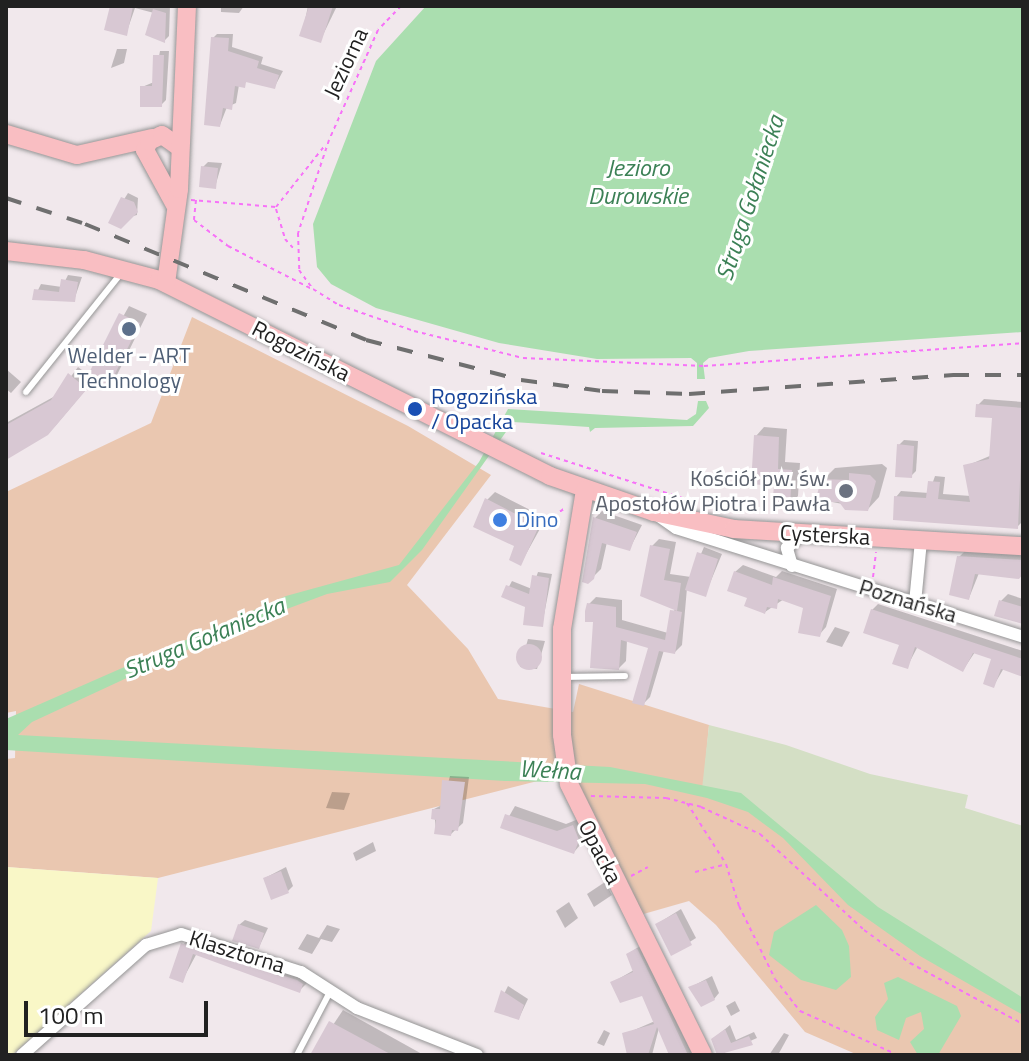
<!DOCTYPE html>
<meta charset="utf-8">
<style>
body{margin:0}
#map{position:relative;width:1029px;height:1061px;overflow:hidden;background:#f1e8ec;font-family:"Titillium Web",sans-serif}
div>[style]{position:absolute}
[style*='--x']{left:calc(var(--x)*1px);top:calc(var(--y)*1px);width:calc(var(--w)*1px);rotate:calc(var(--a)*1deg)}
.grass>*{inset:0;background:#eac7b0}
.wetland>*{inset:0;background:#d4dfc5}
.park>*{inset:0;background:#f9f7c7}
.water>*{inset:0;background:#aadeaf}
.shadow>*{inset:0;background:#0003}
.building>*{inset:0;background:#d8c8d3}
.round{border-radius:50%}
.path>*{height:2px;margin-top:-1px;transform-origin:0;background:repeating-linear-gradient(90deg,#f772f8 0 4px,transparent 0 8px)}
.roads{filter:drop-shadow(0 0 2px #959595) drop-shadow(0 0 2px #959595)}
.lane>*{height:6px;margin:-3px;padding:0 3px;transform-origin:3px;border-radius:3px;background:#fff}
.street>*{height:12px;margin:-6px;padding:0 6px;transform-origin:6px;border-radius:6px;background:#fff}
.secondary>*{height:18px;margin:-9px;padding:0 9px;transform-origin:9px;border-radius:9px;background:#f9bec2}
.rail>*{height:4px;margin-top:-2px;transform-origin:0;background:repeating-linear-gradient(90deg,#6f6f6f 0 16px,transparent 0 32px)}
.dots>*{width:22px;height:22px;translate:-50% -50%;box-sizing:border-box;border:4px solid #fff;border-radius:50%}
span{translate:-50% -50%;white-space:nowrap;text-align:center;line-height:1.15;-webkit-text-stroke:6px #fff;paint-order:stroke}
.street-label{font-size:22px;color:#212121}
.service-label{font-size:22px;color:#4e5e75}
.transit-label{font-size:22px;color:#164399}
.left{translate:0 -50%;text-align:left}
.worship-label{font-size:22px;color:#5b616d}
.right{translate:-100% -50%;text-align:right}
.shop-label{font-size:22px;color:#366cbe}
.water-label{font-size:24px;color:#3c8156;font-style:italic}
.frame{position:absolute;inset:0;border:8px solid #212121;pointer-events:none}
.scale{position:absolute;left:24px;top:1001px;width:184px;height:36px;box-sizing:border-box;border:4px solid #212121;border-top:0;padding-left:10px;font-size:24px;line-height:28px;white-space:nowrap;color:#212121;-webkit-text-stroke:6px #fff;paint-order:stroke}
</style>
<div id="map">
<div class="grass">
<div style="clip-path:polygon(192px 317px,408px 426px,491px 475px,407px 585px,468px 649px,498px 699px,573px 712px,579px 684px,709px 725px,703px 789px,744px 802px,1023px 1006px,1023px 1055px,858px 1055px,805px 1032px,716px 925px,689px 901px,633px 917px,573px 772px,158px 878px,6px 867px,6px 759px,15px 758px,16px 711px,6px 713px,6px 492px,151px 423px)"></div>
</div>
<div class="wetland">
<div style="clip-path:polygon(709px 725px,786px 745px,870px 774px,968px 795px,965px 808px,1023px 826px,1023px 1001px,873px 912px,765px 814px,702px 789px)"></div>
</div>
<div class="park">
<div style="clip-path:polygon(6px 867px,158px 878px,151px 931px,12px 1055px,6px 1055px)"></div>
</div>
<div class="water">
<div style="clip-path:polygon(426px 6px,1023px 6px,1023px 332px,749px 351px,709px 358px,703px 363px,705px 379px,697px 379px,697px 363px,691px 358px,597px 359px,499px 343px,376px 308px,331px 284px,317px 267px,313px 224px,376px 61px)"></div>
<div style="clip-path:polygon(698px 401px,706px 401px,709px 408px,693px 426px,595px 428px,590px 432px,589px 427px,513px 422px,422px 550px,390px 582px,327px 594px,228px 631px,32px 722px,18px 735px,610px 767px,741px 793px,878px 907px,1023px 998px,1023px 1015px,920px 956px,848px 905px,783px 838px,748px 812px,707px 798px,645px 784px,505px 781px,6px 750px,6px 719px,286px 596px,399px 565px,479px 462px,508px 409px,687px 420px,696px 414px)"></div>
<div style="clip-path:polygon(816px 905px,842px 930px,849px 946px,851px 977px,836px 990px,801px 980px,769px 955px,774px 932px)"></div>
<div style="clip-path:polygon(898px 977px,957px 1006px,961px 1016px,938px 1055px,918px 1055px,910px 1042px,924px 1029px,921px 1012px,906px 1018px,899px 1040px,877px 1030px,875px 1017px,888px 999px,884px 983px)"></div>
</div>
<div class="shadow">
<div style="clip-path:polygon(114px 6px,170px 6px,169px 36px,164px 41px,154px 13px,135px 8px,126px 34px)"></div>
<div style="clip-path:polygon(221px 6px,244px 6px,239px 13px,221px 12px)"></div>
<div style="clip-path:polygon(308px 6px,337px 6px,320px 41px,302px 35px)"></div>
<div style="clip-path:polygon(217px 34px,233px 34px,232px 47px,263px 57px,261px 64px,283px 71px,275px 86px,249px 81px,239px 85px,236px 103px,227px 107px,220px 125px,213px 38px)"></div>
<div style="clip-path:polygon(117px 49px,127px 49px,124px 63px,111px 68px)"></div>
<div style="clip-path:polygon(160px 51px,169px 51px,166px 100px,161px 105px,142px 87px,154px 82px)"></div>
<div style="clip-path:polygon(208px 162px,222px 163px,215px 187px,203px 167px)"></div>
<div style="clip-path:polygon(128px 193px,138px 198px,137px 215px,110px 222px)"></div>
<div style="clip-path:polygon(68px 275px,82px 277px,74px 300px,34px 298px,41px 284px,62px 287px)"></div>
<div style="clip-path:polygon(129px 306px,147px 314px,115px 379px,106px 387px,93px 381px,56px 425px,6px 458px,6px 423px,57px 395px,78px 367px,90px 376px)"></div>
<div style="clip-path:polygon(6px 369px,21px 382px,11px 393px,6px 389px)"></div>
<div style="clip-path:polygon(984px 399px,1023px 402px,1023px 521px,1017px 527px,896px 497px,901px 491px,929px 493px,935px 476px,945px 477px,943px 494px,971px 496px,966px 466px,992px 455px,995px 416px,978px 405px)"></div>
<div style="clip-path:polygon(764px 427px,787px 429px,785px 462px,800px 463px,798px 496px,789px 505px,756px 436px)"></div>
<div style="clip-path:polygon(904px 440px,918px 441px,916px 471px,911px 476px,899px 445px)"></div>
<div style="clip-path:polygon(882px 464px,887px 468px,879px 497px,868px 509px,822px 500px,823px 480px,835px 468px)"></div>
<div style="clip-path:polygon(495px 492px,546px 518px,521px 563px,517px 545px,487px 500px)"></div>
<div style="clip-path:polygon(602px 511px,642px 525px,630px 548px,607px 542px,601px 569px,593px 577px,595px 518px)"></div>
<div style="clip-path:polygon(659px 539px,676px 542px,670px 574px,691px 577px,704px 547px,722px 554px,705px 595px,687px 588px,682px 645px,675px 652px,664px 650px,650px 697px,643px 704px,650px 646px,627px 640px,626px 661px,619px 668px,589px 604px,596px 597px,622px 600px,622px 620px,668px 633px,675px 608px,642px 595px,652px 546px)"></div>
<div style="clip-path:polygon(966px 550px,1023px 553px,1023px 572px,979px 573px,969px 598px,959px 557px)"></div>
<div style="clip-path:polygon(743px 565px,776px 577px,782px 571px,837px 589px,826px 627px,819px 635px,805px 606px,784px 599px,765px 612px,735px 572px)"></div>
<div style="clip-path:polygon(538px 572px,552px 574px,542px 625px,527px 606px,504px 596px,512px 581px,532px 589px)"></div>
<div style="clip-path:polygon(1008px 594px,1023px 599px,1023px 622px,1001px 601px)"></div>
<div style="clip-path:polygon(878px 604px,1023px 651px,1023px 675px,1004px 668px,994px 685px,994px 657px,975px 652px,963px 670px,918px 646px,907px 667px,901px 644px,872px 610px)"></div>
<div style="clip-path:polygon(835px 627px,850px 632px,842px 647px,826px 642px)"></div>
<div style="clip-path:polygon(528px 639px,545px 641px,537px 669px,520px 667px)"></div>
<div style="clip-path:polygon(450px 776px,469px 777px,463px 823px,451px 834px,436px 832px,434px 809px,442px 805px)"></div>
<div style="clip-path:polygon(332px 792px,350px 793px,344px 810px,326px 808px)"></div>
<div style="clip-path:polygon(515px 806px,566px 824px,581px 818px,587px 831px,582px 843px,574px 852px,503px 827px)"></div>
<div style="clip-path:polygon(373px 842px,376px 851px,356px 861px,353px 853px)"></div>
<div style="clip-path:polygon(286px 867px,293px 886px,288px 891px,265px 878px)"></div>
<div style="clip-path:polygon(605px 882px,612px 895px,594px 907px,587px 894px)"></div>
<div style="clip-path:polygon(569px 902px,578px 918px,565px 928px,556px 911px)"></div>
<div style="clip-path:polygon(681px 909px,696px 938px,672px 953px,657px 924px)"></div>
<div style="clip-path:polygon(245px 920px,268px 928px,259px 947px,239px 925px)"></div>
<div style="clip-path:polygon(327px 925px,340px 929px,332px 942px,321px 939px,312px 954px,298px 949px,307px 934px,319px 938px)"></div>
<div style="clip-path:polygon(190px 937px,309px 976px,307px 983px,299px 991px,197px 953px,182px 981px,183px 945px)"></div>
<div style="clip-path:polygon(643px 944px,695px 1055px,671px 1055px,659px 1028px,652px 1055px,628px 1055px,625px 1034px,655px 1021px,643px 994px,613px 982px,634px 970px,628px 954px)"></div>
<div style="clip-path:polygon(712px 976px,719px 993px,714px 999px,691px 987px)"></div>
<div style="clip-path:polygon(508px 986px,528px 999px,519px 1018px,496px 1010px)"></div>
<div style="clip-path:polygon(735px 1001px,740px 1011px,731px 1016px,726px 1006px)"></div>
<div style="clip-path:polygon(343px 1010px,422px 1054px,422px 1055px,313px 1055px)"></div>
<div style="clip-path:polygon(730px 1025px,736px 1040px,754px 1032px,757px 1038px,719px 1055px,713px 1039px)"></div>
<div style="clip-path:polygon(604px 1030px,610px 1033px,604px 1046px,597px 1043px)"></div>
<div style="clip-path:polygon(784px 1033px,789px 1035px,778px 1055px,769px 1055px)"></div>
</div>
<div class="building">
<div style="clip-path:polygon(110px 6px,133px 6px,127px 36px,104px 30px)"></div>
<div style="clip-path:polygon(309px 6px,333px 6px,321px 43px,299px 36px)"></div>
<div style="clip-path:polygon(153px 9px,166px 13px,165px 43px,145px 35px)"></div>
<div style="clip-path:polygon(211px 37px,229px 38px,228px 51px,259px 61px,257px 68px,279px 75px,275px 89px,246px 82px,245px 88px,235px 86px,232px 110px,223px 108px,220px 127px,204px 125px)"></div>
<div style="clip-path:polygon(153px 55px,164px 55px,162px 107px,140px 107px,140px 86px,152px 86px)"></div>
<div style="clip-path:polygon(201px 166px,218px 168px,216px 189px,199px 187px)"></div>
<div style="clip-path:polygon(121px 197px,134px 202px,138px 212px,121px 229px,108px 223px)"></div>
<div style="clip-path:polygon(61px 279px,78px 282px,75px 302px,32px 300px,34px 289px,59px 292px)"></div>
<div style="clip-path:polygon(119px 313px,140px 323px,107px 390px,86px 379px)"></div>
<div style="clip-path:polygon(68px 373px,87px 389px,48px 435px,6px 460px,6px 425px,51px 400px)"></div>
<div style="clip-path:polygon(976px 404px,1023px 408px,1018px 529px,893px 520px,894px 496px,926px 498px,928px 481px,940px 482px,938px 499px,970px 502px,963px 465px,989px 459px,992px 418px,975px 417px)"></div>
<div style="clip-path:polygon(754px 435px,779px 437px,778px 469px,792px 470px,790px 507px,772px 506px,774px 486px,751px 484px)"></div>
<div style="clip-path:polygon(897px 444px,914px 446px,912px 478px,895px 477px)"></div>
<div style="clip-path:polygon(849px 473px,870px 475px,876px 481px,868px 511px,845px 510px,839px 502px,820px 502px,817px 495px,821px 479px,849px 480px)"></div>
<div style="clip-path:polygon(485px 498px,539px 526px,521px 566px,509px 560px,514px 546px,473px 527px)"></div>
<div style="clip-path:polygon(593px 517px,637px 532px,630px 551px,602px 543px,594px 579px,588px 584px,582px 582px)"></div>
<div style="clip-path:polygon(650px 545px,670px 549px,664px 580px,681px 583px,677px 611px,682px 612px,675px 654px,659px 651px,644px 706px,632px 703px,648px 648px,621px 640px,619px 670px,590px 668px,593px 622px,585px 622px,585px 611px,587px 603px,616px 607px,616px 627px,665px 640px,670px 610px,677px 611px,640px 596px)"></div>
<div style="clip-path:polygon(697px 552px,718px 559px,706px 597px,685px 590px)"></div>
<div style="clip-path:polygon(957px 556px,1023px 560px,1023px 574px,1019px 579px,975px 574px,969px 600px,949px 595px)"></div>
<div style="clip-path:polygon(734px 571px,772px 585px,773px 577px,831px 596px,820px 637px,798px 633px,803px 608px,778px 599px,777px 609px,767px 607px,765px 614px,744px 606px,747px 598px,727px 591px)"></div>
<div style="clip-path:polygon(532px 575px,549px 578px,543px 627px,523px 625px,525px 607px,501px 597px,506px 585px,529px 594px)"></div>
<div style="clip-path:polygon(999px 600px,1023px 607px,1023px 624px,994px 616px)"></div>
<div style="clip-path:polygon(871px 609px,1023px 659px,1023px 677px,1001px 669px,994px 688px,983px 684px,991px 659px,973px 653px,963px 672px,915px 647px,908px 669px,892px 664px,899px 645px,863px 633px)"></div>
<div class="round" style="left:516px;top:644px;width:26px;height:26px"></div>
<div style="clip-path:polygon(442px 780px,465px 782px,458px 831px,452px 830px,451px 836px,434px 834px,436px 820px,431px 819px,432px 809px,440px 809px)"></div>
<div style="clip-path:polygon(505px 814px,557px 831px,573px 825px,579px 840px,574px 854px,500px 828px)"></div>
<div style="clip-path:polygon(281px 871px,289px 893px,271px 900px,263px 878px)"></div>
<div style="clip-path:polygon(676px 913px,692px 945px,671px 956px,655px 924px)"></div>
<div style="clip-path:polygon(238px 924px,264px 933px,259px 949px,232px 941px)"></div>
<div style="clip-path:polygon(181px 943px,297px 980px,303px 984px,300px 993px,193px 954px,183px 983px,169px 978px)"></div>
<div style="clip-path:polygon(637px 948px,670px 1016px,688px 1055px,669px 1055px,657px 1027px,648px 1055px,627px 1055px,622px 1033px,654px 1024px,642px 996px,620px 1003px,610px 982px,633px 972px,626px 954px)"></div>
<div style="clip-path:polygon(706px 980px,715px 1000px,701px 1007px,688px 987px)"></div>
<div style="clip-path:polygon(501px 990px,524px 1005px,519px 1020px,494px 1012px)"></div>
<div style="clip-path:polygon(329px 1021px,392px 1055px,310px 1055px)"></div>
<div style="clip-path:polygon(725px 1029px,731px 1043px,749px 1036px,753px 1045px,717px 1055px,711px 1039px)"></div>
</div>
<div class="path">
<div style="--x:401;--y:6;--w:33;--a:134"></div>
<div style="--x:378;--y:30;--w:120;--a:114"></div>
<div style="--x:329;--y:140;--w:98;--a:108.4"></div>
<div style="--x:298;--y:233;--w:37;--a:88"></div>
<div style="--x:299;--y:270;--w:24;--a:54"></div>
<div style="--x:313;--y:289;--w:31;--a:32"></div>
<div style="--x:339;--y:305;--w:79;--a:19.1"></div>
<div style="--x:414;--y:331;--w:112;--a:13.9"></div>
<div style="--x:523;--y:358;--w:181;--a:2.5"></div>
<div style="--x:704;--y:366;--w:320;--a:-4.1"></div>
<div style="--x:191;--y:200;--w:85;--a:4.7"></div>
<div style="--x:276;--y:207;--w:80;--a:-51.6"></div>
<div style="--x:196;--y:200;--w:20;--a:96"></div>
<div style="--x:194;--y:220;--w:43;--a:37.4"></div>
<div style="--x:228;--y:246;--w:94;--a:27.1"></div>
<div style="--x:276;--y:209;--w:31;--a:73"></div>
<div style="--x:285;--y:239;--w:13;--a:48"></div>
<div style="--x:541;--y:453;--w:177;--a:17.7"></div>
<div style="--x:547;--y:521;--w:22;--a:-36"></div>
<div style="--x:873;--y:577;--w:25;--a:-83"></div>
<div style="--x:591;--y:796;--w:75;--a:1.5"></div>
<div style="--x:666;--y:798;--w:36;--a:14"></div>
<div style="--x:701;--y:807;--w:65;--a:24.6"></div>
<div style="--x:760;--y:834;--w:142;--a:42.7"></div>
<div style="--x:864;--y:930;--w:57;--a:35.7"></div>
<div style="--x:910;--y:963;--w:128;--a:28.4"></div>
<div style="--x:687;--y:803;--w:72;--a:57.4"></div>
<div style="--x:726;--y:864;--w:44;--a:72.8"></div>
<div style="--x:739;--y:906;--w:81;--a:63.7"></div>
<div style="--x:775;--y:979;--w:41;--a:52"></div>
<div style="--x:800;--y:1011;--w:107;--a:24.2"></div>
<div style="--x:695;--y:872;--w:30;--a:-14"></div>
<div style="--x:631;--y:876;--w:19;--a:-28"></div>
</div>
<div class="roads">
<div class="lane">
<div style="--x:26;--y:392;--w:154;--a:-51.3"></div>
<div style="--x:565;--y:677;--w:60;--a:-1"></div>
<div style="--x:297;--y:1055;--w:71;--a:-62.4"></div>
</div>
<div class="street">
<div style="--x:659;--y:516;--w:21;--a:35"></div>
<div style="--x:676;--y:528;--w:364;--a:17.4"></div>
<div style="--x:792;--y:566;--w:19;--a:-106"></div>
<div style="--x:787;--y:548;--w:20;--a:-45"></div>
<div style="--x:915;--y:603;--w:62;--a:-84.5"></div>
<div style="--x:22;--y:1055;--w:166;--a:-41.6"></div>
<div style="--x:146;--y:945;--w:37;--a:-17"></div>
<div style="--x:181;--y:934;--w:126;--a:17.6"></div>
<div style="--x:301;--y:972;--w:67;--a:32.7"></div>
<div style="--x:357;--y:1008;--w:129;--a:21.4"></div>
</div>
<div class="secondary">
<div style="--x:6;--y:134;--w:74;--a:16.5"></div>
<div style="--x:77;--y:155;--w:77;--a:-12.8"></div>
<div style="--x:175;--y:205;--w:63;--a:-118.6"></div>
<div style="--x:145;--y:150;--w:10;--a:-66"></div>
<div style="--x:149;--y:141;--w:14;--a:-25"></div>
<div style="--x:162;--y:135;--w:19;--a:35"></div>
<div style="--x:6;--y:251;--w:79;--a:6.6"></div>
<div style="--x:84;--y:260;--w:78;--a:14.9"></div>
<div style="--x:159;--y:280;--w:437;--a:26.6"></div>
<div style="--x:550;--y:476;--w:110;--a:19.1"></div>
<div style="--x:654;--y:512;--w:82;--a:12"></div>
<div style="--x:734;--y:529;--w:289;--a:3.4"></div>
<div style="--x:166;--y:283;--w:95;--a:-82.1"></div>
<div style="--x:179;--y:189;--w:183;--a:-87.5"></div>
<div style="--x:585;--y:490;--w:141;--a:99.4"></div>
<div style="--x:562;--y:629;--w:106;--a:90"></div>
<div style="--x:562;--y:735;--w:49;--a:81.9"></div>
<div style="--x:569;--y:784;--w:302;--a:63.7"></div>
</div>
</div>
<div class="rail">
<div style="--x:6;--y:198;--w:83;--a:18.2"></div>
<div style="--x:85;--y:224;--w:304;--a:22.4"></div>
<div style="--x:366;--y:340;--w:160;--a:14.5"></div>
<div style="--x:521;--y:380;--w:82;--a:7.7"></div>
<div style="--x:602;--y:391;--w:87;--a:2"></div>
<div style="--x:689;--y:394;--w:265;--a:-4.1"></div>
<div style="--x:953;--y:375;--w:70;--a:0"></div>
</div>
<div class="dots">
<div style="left:129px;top:329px;background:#5c6f8a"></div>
<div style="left:415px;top:409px;background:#1a4fb4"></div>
<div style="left:846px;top:491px;background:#6b7280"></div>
<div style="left:500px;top:520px;background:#3f7fe0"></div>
</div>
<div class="street-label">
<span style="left:346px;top:63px;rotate:-65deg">Jeziorna</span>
<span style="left:301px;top:351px;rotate:27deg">Rogozińska</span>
<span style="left:825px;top:535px;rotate:3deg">Cysterska</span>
<span style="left:908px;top:601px;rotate:17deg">Poznańska</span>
<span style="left:600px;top:852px;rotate:63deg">Opacka</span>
<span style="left:237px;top:952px;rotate:17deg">Klasztorna</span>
</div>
<div class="service-label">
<span style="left:129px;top:368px">Welder - ART<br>Technology</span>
</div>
<div class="transit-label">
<span class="left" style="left:431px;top:409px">Rogozińska<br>/ Opacka</span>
</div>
<div class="worship-label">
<span class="right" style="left:830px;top:491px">Kościół pw. św.<br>Apostołów Piotra i Pawła</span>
</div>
<div class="shop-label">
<span class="left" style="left:516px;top:520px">Dino</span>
</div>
<div class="water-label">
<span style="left:638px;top:182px">Jezioro<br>Durowskie</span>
<span style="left:750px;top:198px;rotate:-72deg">Struga Gołaniecka</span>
<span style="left:204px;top:638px;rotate:-23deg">Struga Gołaniecka</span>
<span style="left:550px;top:770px;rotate:3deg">Wełna</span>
</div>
<div class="frame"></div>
<div class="scale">100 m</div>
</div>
